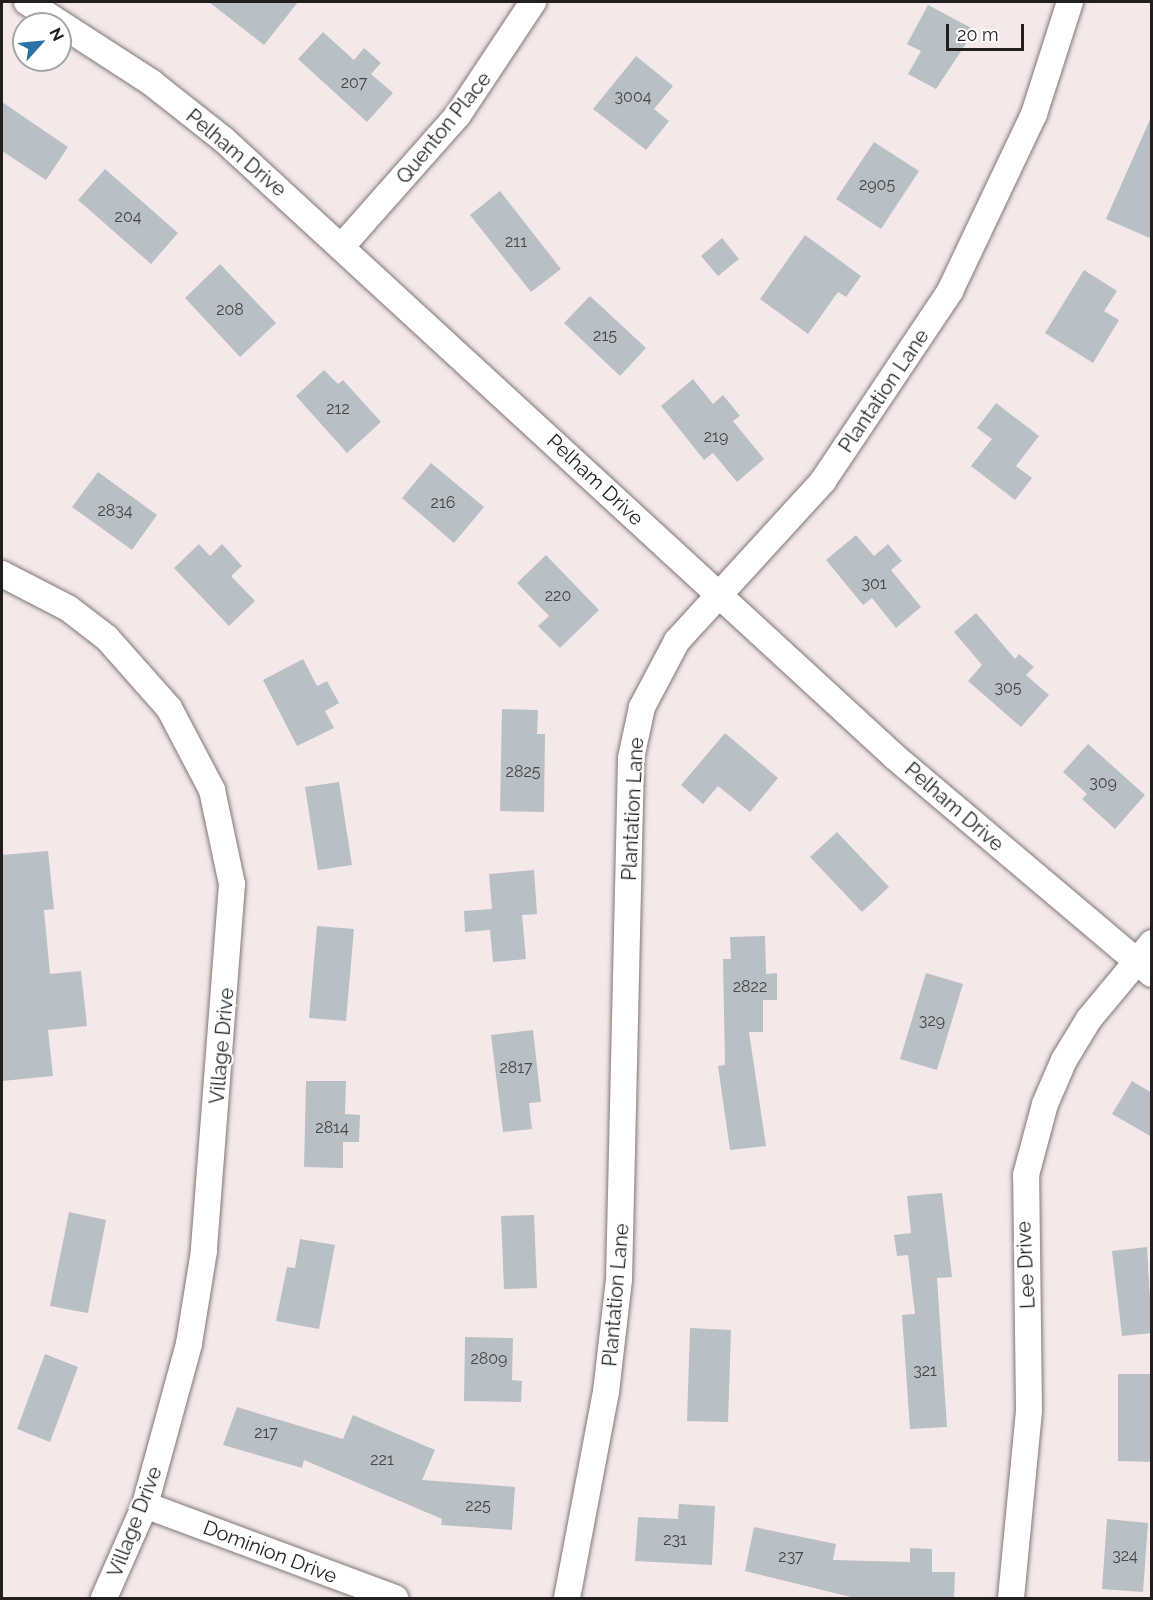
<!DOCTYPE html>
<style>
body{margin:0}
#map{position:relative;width:1153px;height:1600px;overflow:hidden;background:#f4e9e8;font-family:Raleway,sans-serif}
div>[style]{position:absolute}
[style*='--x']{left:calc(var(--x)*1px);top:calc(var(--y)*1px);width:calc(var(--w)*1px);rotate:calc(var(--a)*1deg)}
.building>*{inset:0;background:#b8bfc5}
.roads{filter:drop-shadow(0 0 2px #807775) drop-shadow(0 0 2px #807775)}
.minor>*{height:26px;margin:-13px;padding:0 13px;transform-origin:13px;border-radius:13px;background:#fff}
span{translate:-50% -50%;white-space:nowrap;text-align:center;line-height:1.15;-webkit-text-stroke:5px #fff;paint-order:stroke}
.number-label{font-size:16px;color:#474647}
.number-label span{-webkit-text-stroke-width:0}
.street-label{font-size:20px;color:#211e1d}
.frame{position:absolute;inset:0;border:3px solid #211e1d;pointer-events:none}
.north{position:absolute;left:12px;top:12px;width:60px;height:60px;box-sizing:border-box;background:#fff;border:2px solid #a6a5a5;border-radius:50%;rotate:63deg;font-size:16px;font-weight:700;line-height:24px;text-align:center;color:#211e1d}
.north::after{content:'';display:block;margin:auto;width:21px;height:27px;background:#2c72a7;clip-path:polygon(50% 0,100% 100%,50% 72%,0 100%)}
.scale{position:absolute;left:946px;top:24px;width:78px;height:27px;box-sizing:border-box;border:3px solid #211e1d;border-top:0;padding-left:8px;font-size:18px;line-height:21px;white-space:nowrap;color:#211e1d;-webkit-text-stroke:4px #fff;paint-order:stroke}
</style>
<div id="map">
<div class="building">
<div style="clip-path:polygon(209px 2px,298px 2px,264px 45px)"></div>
<div style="clip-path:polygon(928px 5px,975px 30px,936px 89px,908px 74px,921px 51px,907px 44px)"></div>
<div style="clip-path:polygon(323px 32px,354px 60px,364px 48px,381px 63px,371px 74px,393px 93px,367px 122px,298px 59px)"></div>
<div style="clip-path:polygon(636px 56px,673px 86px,654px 109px,669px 121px,646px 150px,593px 109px)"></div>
<div style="clip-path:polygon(2px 102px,68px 147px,46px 180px,2px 151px)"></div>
<div style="clip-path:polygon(1152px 115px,1152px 239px,1106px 219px)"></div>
<div style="clip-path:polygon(874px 142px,919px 171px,881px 229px,836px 199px)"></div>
<div style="clip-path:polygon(105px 169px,178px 233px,151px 264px,78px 200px)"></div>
<div style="clip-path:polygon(500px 191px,561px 269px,531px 292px,470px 215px)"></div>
<div style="clip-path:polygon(805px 235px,861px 276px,846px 297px,838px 292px,808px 334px,760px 299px)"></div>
<div style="clip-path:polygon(722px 238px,739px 259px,718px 276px,701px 256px)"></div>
<div style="clip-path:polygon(220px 264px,276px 323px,240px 357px,185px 298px)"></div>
<div style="clip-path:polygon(1084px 270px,1117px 291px,1104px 311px,1119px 320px,1093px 363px,1045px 333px)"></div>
<div style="clip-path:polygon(590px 296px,646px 348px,620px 376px,564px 323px)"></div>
<div style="clip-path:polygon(324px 370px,338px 384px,343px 380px,381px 422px,347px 453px,296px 396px)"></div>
<div style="clip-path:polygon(693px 379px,713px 404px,723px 395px,740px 416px,733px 421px,764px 459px,737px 482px,713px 453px,704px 460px,661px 406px)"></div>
<div style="clip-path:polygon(996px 403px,1039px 436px,1016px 466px,1032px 478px,1015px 500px,971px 466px,992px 439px,977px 428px)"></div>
<div style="clip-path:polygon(431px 463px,484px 507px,454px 543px,402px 498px)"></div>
<div style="clip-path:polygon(98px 472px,157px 515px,132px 550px,72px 507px)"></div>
<div style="clip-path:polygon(856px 535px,874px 556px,888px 544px,902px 561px,891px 570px,921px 607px,896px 628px,872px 598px,863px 605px,826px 560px)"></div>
<div style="clip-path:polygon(199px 544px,210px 556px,222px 544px,242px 566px,231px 576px,255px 601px,229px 626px,174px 568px)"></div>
<div style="clip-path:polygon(546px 555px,599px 610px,560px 648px,538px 626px,549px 616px,517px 583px)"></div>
<div style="clip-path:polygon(976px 613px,1015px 659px,1019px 654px,1034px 667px,1026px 675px,1049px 695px,1021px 727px,968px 681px,982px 665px,954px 632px)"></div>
<div style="clip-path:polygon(303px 659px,317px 686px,327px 681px,339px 703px,325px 711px,334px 728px,297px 746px,263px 680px)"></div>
<div style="clip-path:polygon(502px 709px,538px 710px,537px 734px,545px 734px,544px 812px,500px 811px)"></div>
<div style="clip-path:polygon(725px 733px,778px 778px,750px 812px,718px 786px,703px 804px,681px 785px)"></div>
<div style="clip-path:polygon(1088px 744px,1145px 795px,1115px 829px,1082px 799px,1087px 794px,1063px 772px)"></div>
<div style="clip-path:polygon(339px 782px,352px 865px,318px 870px,305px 787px)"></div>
<div style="clip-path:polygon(837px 832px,889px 887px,862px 912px,810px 857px)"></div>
<div style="clip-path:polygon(48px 851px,54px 909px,44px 910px,50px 974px,81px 971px,87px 1026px,48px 1030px,53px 1076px,2px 1081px,2px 855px)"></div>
<div style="clip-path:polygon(534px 870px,537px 914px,522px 915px,526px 959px,493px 962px,490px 930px,465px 932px,464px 911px,492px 909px,489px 874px)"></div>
<div style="clip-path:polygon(317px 926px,354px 929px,346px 1021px,309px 1018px)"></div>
<div style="clip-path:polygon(765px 936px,766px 974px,777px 973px,777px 1000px,763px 1000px,763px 1032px,749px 1032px,766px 1146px,730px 1150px,718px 1066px,725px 1065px,723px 959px,731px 959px,730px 937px)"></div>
<div style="clip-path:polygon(926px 973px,963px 984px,937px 1070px,900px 1059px)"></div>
<div style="clip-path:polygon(533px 1030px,541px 1102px,529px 1103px,532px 1129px,503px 1132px,491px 1035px)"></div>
<div style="clip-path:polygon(306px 1081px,346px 1081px,345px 1114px,360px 1115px,359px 1142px,343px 1142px,343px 1168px,304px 1167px)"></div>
<div style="clip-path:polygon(1132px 1081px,1152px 1093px,1152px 1137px,1112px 1114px)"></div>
<div style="clip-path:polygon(942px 1193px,952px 1277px,937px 1278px,947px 1427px,910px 1429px,902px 1315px,915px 1314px,908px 1255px,897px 1256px,894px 1235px,911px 1233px,907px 1196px)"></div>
<div style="clip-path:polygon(69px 1212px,106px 1220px,88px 1313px,50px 1306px)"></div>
<div style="clip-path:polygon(534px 1215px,537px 1288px,504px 1289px,501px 1216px)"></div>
<div style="clip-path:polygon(300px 1239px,335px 1245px,319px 1329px,276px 1321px,287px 1267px,295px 1268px)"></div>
<div style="clip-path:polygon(1147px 1247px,1152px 1333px,1122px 1336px,1112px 1251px)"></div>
<div style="clip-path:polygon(690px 1328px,731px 1330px,728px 1422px,687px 1421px)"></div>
<div style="clip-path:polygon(465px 1337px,513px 1338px,512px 1380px,522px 1381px,521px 1402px,464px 1401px)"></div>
<div style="clip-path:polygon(45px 1354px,78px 1367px,50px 1442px,17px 1429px)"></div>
<div style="clip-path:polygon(1118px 1374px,1152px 1374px,1152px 1462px,1118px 1461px)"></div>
<div style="clip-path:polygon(237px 1407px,343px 1439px,353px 1415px,435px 1450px,422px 1480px,515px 1487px,512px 1530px,441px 1525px,442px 1519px,304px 1460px,302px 1468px,223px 1445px)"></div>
<div style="clip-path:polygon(679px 1504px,715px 1506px,712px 1565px,635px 1561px,638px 1517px,678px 1519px)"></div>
<div style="clip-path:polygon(1107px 1519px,1148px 1523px,1143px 1592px,1102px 1589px)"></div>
<div style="clip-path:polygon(754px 1527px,836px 1544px,833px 1560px,910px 1562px,910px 1548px,932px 1549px,932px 1572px,955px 1572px,954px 1599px,859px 1599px,745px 1571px)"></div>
</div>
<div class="roads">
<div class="minor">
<div style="--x:27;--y:2;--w:149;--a:32.9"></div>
<div style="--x:152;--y:83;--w:90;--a:38.3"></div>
<div style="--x:223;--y:139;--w:913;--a:42.6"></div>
<div style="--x:895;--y:757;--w:336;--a:40.2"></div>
<div style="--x:343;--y:245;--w:174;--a:-48.5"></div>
<div style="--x:458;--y:115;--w:136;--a:-56.4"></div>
<div style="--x:2;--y:574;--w:74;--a:27.3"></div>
<div style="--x:68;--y:608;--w:49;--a:37.6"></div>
<div style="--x:107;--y:638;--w:94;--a:48.5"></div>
<div style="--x:169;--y:708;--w:93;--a:62.3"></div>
<div style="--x:212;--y:790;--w:96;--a:78"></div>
<div style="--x:232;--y:884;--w:368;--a:94.4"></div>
<div style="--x:204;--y:1251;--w:94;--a:99.2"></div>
<div style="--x:189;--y:1344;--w:167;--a:105.3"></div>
<div style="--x:145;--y:1505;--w:102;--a:113.8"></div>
<div style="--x:145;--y:1505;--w:267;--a:20.4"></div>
<div style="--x:567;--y:1598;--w:210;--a:-79.3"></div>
<div style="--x:606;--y:1392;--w:113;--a:-83.4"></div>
<div style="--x:619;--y:1280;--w:522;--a:-88.68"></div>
<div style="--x:631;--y:758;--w:52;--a:-77.8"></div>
<div style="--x:642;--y:707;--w:75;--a:-62.1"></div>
<div style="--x:677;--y:641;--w:217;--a:-47.6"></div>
<div style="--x:823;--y:481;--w:229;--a:-56.2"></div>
<div style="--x:950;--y:291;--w:196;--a:-64.6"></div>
<div style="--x:1034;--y:114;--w:118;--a:-72.2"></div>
<div style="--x:1011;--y:1598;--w:189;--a:-84.5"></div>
<div style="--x:1029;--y:1410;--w:235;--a:-90.7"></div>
<div style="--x:1026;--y:1175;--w:73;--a:-75"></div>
<div style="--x:1045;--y:1104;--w:48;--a:-66.6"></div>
<div style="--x:1064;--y:1060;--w:48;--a:-58.6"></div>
<div style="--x:1089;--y:1019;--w:99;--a:-50.3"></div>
</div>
</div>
<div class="number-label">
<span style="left:354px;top:83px">207</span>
<span style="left:633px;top:97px">3004</span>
<span style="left:877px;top:185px">2905</span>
<span style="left:128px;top:217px">204</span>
<span style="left:516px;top:242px">211</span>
<span style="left:230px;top:310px">208</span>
<span style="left:605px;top:336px">215</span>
<span style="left:338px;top:409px">212</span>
<span style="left:716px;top:437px">219</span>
<span style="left:443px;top:503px">216</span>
<span style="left:115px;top:511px">2834</span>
<span style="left:874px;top:584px">301</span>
<span style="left:558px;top:596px">220</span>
<span style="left:1008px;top:688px">305</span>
<span style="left:523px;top:772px">2825</span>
<span style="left:1103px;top:783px">309</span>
<span style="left:750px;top:987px">2822</span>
<span style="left:932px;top:1021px">329</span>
<span style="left:516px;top:1068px">2817</span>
<span style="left:332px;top:1128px">2814</span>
<span style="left:489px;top:1359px">2809</span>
<span style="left:925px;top:1371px">321</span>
<span style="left:266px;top:1433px">217</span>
<span style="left:382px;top:1460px">221</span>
<span style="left:478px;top:1506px">225</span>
<span style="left:675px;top:1540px">231</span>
<span style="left:1125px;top:1556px">324</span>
<span style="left:791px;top:1557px">237</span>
</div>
<div class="street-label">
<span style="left:444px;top:128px;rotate:-51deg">Quenton Place</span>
<span style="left:236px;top:153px;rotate:40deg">Pelham Drive</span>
<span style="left:884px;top:391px;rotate:-56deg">Plantation Lane</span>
<span style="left:595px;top:480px;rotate:43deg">Pelham Drive</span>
<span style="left:954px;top:807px;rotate:41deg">Pelham Drive</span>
<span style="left:633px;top:809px;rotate:-87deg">Plantation Lane</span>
<span style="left:222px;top:1046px;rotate:-85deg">Village Drive</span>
<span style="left:1026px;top:1265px;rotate:-93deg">Lee Drive</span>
<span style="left:616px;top:1295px;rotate:-85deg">Plantation Lane</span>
<span style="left:135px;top:1522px;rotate:-69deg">Village Drive</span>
<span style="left:270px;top:1552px;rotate:21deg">Dominion Drive</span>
</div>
<div class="frame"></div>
<div class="north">N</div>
<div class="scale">20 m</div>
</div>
